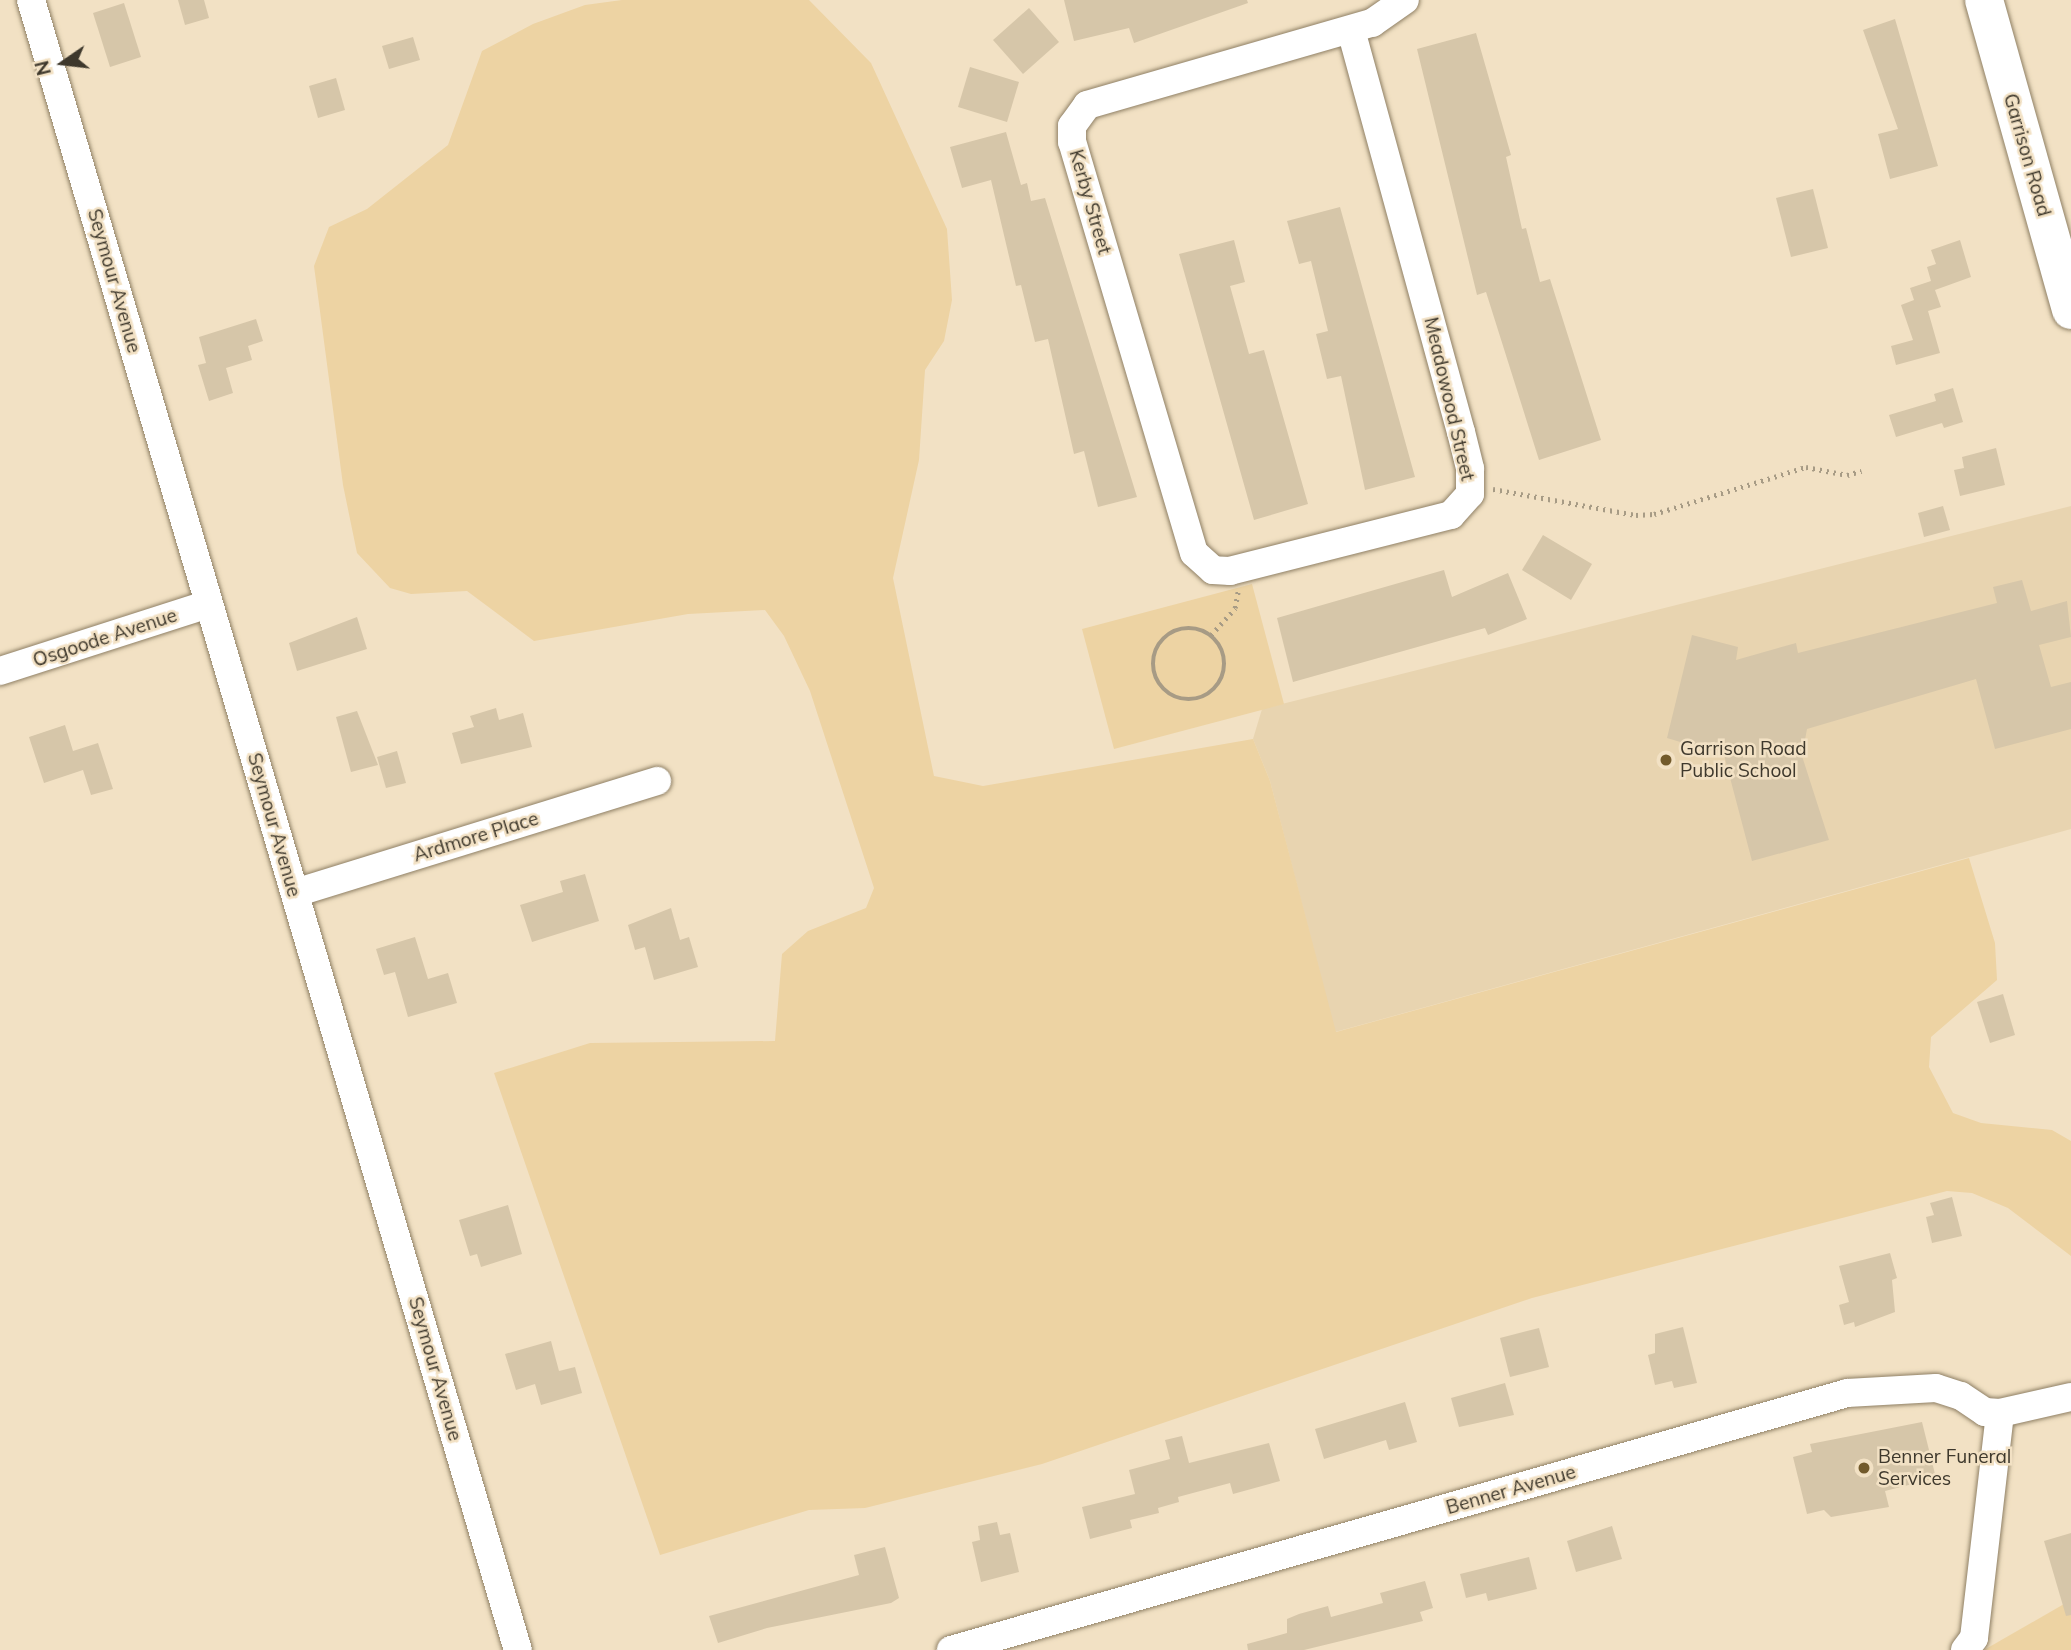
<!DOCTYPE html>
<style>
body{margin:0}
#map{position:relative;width:2071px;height:1650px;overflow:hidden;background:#f2e1c4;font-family:Mulish,sans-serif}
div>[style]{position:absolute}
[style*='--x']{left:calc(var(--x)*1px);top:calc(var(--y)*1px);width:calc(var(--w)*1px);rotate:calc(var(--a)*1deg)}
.built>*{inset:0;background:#e8d4b0}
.green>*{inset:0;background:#edd3a3}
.building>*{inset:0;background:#d6c6a9}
.path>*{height:4.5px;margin-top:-2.25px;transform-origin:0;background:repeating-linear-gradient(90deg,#a79b85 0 2px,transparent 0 7px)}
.path>.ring{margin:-2.25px;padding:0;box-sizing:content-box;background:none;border:4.5px solid #a79b85;border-radius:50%}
.roads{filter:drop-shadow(0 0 2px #8f8065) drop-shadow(0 0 2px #8f8065)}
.minor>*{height:28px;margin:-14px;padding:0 14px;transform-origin:14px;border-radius:14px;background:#fff}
.primary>*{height:38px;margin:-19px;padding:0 19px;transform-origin:19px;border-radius:19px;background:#fff}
.dots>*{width:19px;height:19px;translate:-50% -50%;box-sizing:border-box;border:4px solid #f2e1c4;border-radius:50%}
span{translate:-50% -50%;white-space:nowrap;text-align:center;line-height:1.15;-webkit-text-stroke:5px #f2e1c4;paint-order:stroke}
.street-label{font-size:19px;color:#3e382c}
.poi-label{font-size:19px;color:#3e382c}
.left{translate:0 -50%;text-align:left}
.north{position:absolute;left:28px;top:28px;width:70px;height:70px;-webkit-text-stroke:5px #f2e1c4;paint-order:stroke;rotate:256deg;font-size:19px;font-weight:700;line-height:28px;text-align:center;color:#3e382c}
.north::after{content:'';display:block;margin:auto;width:24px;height:32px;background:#3e382c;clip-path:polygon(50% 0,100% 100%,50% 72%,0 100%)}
</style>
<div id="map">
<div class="built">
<div style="clip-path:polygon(2071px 506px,2071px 829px,1335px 1032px,1270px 781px,1253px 739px,1262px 709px)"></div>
</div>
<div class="green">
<div style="clip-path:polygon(622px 0,809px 0,871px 63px,947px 229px,952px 300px,944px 341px,925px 370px,919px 460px,893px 578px,934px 776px,983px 786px,1253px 739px,1270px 781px,1336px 1032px,1969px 858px,1995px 943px,1997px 980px,1931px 1037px,1929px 1067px,1953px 1113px,1981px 1123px,2052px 1130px,2071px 1141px,2071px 1256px,2008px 1208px,1972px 1193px,1947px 1191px,1532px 1298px,1042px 1464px,865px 1508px,809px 1510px,660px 1555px,494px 1073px,590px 1043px,775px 1041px,782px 954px,808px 931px,866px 908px,874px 888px,810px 691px,784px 636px,765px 610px,688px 614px,534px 641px,467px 591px,411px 594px,390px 588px,357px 553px,343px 485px,314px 266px,329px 227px,367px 209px,448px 145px,482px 51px,533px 24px,585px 5px)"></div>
<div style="clip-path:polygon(1252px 584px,1284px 704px,1114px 749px,1082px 629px)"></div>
<div style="clip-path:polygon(2071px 1600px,2071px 1650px,1984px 1650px)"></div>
</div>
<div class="building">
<div style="clip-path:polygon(178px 0,204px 0,209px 18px,185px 25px)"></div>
<div style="clip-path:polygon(1064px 0,1247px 0,1248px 3px,1134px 43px,1129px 28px,1074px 41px)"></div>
<div style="clip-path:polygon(124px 3px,141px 57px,110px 67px,93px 13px)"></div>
<div style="clip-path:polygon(1029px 8px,1059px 42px,1023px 74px,993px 40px)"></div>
<div style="clip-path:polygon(1895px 19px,1938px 166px,1890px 179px,1878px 134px,1898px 129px,1863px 30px)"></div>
<div style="clip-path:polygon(1476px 33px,1511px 155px,1506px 157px,1522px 229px,1526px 228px,1540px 282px,1550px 279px,1601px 440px,1539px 460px,1486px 292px,1477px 295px,1417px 49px)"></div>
<div style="clip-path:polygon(413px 37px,420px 60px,389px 69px,382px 46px)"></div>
<div style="clip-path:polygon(970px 67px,1019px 82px,1007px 122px,958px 107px)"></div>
<div style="clip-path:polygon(336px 78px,345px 110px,318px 118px,309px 86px)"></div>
<div style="clip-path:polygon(1006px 132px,1021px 185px,1027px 183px,1031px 201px,1045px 198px,1137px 497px,1098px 507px,1084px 451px,1074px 454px,1048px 339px,1035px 342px,1021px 285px,1016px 286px,991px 180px,962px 188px,950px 147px)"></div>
<div style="clip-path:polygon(1813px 189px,1828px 248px,1791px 257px,1776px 198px)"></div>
<div style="clip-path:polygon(1340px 207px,1415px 477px,1365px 490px,1341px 376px,1327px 379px,1316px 334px,1328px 331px,1311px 261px,1299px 264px,1287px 221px)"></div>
<div style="clip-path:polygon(1234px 240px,1245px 282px,1230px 286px,1249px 354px,1264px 350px,1308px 504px,1254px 520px,1179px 254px)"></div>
<div style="clip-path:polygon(1960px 240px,1971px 277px,1935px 290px,1941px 307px,1928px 311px,1940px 353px,1896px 365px,1891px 346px,1913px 340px,1901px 305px,1914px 300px,1910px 288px,1931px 281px,1927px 267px,1936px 264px,1931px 250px)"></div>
<div style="clip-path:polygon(256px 319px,263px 341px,248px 346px,252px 360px,226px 368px,233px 393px,209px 401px,198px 365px,206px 363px,199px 337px)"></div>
<div style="clip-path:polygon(1953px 388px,1963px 422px,1944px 428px,1942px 423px,1896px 437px,1889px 415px,1936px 401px,1934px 394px)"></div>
<div style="clip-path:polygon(1996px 448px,2005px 485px,1960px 496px,1954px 470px,1964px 468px,1962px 457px)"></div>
<div style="clip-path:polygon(1943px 506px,1950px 530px,1924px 537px,1918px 513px)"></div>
<div style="clip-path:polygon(1543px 535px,1592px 564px,1571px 600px,1522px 570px)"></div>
<div style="clip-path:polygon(1444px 570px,1452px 597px,1508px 573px,1527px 619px,1488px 635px,1485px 628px,1293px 682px,1277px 618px)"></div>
<div style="clip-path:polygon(2022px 580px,2031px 611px,2067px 601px,2071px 637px,2039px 645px,2051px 687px,2071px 682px,2071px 729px,1995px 749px,1976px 679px,1807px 729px,1802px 756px,1829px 840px,1752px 861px,1724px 755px,1667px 738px,1692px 635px,1738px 647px,1736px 660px,1796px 643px,1798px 653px,1997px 603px,1993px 587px)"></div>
<div style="clip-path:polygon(357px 617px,367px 649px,297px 671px,289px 643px)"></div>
<div style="clip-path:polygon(496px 708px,499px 720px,523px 713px,532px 747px,461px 764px,452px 733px,474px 727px,470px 716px)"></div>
<div style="clip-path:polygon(357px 711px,378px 765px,351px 772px,336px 717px)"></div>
<div style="clip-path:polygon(65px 725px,73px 751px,98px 743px,113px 789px,91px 795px,83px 770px,44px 783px,29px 737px)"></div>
<div style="clip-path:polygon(397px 751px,406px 783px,386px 788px,377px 757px)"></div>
<div style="clip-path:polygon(585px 874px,599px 921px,532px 942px,520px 905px,563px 892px,560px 881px)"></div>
<div style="clip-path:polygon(671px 908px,680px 940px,689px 937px,698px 967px,654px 980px,645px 947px,635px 950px,628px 925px)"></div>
<div style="clip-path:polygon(415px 937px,428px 979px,448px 973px,457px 1003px,408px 1017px,395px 972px,384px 975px,376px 949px)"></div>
<div style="clip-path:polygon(2003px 994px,2015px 1035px,1990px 1043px,1977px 1002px)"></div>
<div style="clip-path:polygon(1952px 1197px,1962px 1236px,1932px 1243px,1926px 1217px,1934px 1215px,1930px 1203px)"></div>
<div style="clip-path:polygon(508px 1205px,522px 1254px,481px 1267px,477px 1254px,470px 1256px,459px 1220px)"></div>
<div style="clip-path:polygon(1890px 1253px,1897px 1278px,1892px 1280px,1895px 1312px,1855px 1327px,1854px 1322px,1844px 1325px,1839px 1305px,1849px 1302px,1839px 1266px)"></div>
<div style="clip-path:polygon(1683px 1327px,1697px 1383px,1674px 1388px,1672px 1381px,1655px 1385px,1648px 1355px,1655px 1353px,1655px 1334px)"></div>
<div style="clip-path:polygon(1539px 1328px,1549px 1367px,1510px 1377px,1500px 1338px)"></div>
<div style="clip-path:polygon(551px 1341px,559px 1371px,575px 1367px,582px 1393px,541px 1405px,535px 1384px,516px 1390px,505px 1354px)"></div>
<div style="clip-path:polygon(1505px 1383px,1514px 1415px,1459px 1427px,1451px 1398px)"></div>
<div style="clip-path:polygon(1405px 1402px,1417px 1442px,1389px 1450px,1386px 1440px,1324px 1459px,1315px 1429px)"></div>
<div style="clip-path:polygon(1922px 1422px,1936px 1478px,1885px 1491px,1889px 1507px,1831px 1517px,1824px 1510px,1807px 1514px,1793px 1457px,1812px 1452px,1810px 1444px)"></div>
<div style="clip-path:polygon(1182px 1436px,1189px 1463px,1269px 1443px,1280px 1481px,1233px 1494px,1230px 1483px,1178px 1497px,1179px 1502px,1158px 1508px,1159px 1513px,1130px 1520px,1132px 1528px,1090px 1539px,1082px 1507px,1135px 1494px,1129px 1470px,1170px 1459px,1165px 1440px)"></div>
<div style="clip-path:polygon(997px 1522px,1000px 1535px,1010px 1533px,1019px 1572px,981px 1582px,972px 1542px,980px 1540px,978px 1526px)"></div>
<div style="clip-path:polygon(1612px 1526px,1622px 1559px,1576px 1572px,1567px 1541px)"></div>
<div style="clip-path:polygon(2071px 1533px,2071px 1615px,2066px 1616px,2044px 1541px)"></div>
<div style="clip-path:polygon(885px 1547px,899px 1598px,891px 1603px,767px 1628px,718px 1643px,709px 1616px,859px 1575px,854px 1555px)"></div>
<div style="clip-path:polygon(1529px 1557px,1537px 1589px,1488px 1601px,1486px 1593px,1466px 1598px,1460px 1574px)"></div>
<div style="clip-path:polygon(1425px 1581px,1433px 1608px,1420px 1612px,1423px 1621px,1304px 1650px,1248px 1650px,1247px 1644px,1287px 1633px,1287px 1619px,1299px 1614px,1328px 1606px,1331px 1617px,1383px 1603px,1380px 1593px)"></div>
</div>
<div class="path">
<div style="--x:1493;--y:489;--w:145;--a:10.3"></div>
<div style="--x:1636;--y:515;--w:18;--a:-3"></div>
<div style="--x:1654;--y:514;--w:159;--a:-17.2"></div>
<div style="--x:1806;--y:467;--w:42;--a:11"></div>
<div style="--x:1847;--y:475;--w:15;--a:-16"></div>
<div class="ring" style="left:1153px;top:628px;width:67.5px;height:67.5px"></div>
<div style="--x:1211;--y:635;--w:36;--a:-48"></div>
<div style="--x:1235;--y:608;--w:17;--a:-80"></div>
</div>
<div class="roads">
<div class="minor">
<div style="--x:31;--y:0;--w:1720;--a:73.56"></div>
<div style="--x:1351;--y:30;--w:417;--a:74.7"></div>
<div style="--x:1461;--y:432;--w:38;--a:76"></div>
<div style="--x:1470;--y:469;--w:25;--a:90"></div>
<div style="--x:1470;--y:494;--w:28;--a:132"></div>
<div style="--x:1451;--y:515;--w:228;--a:165.8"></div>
<div style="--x:1230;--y:571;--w:17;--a:-177"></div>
<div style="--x:1213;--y:570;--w:25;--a:-138"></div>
<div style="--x:1194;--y:553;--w:429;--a:-106.5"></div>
<div style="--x:1072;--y:142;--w:16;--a:-90"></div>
<div style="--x:1072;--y:126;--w:26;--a:-54"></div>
<div style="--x:1087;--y:105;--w:297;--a:-16.1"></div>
<div style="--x:1372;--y:23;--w:40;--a:-34.9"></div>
<div style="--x:0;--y:671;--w:219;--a:-17.8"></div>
<div style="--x:295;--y:893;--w:379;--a:-17.2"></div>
<div style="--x:951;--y:1650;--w:932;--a:-16"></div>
<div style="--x:1847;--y:1393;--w:89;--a:-3.2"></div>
<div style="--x:1936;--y:1388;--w:26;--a:18"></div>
<div style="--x:1961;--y:1396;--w:29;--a:34"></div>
<div style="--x:1985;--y:1412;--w:15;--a:4"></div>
<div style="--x:2000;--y:1413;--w:73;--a:-12.7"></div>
<div style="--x:1965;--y:1650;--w:15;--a:-53"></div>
<div style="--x:1974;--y:1638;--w:226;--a:-83.4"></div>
</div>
<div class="primary">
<div style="--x:1984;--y:0;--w:322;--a:74.3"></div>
</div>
</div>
<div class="dots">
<div style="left:1666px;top:760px;background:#725a2b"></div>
<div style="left:1864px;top:1468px;background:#725a2b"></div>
</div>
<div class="street-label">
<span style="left:2027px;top:155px;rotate:74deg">Garrison Road</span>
<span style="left:1090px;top:202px;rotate:74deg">Kerby Street</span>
<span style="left:114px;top:281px;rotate:74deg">Seymour Avenue</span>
<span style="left:1449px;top:399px;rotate:77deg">Meadowood Street</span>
<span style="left:105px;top:638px;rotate:-18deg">Osgoode Avenue</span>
<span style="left:274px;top:825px;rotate:74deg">Seymour Avenue</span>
<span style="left:476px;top:837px;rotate:-17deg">Ardmore Place</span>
<span style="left:435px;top:1369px;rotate:74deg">Seymour Avenue</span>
<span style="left:1511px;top:1490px;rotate:-16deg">Benner Avenue</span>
</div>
<div class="poi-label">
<span class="left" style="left:1680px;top:760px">Garrison Road<br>Public School</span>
<span class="left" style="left:1878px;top:1468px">Benner Funeral<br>Services</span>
</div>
<div class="north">N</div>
</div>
